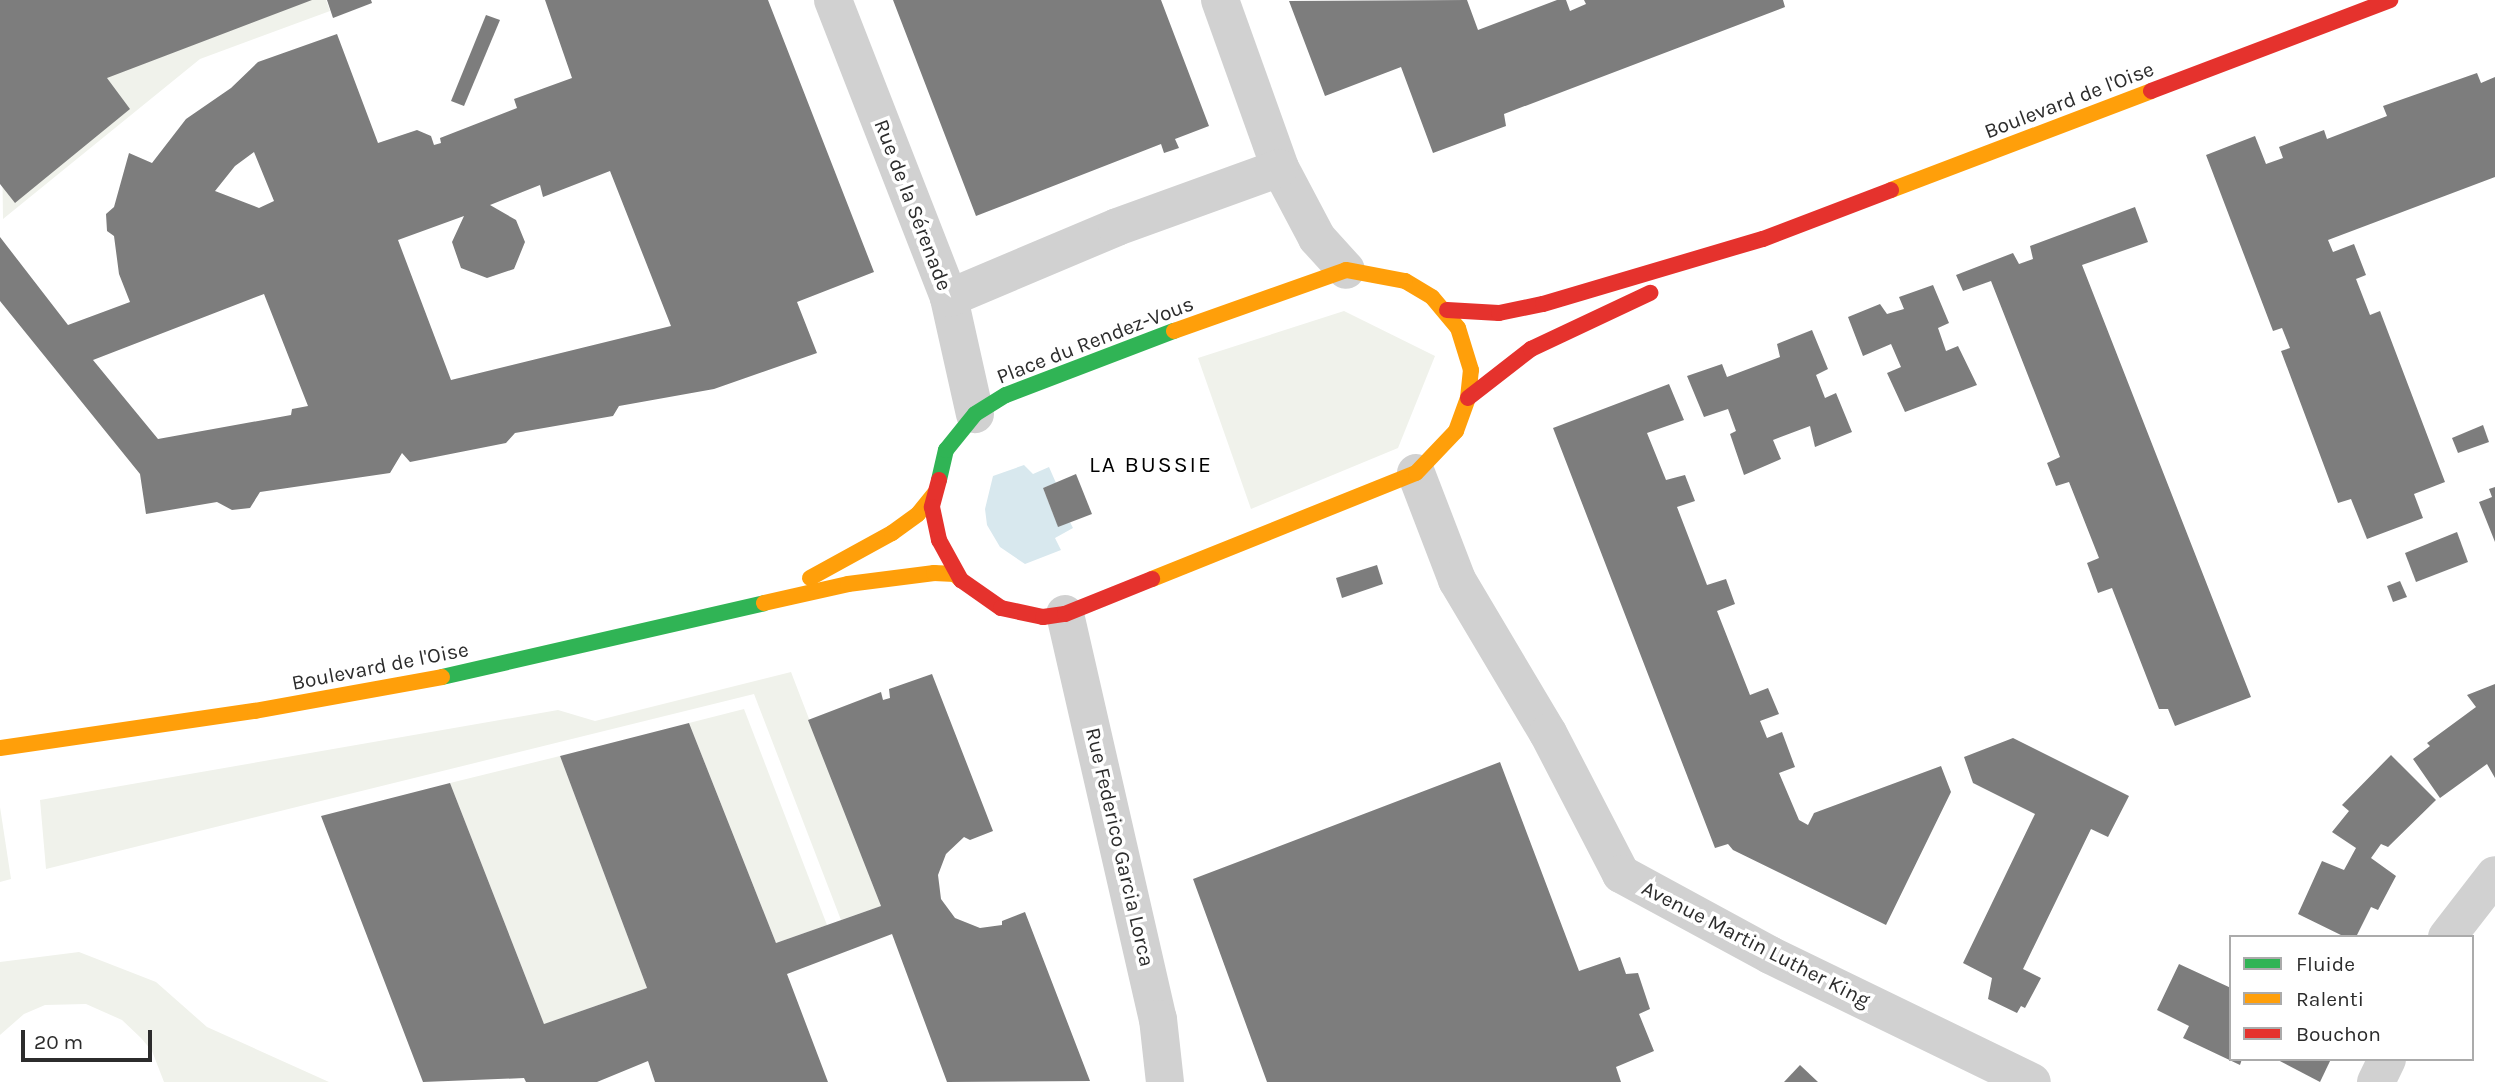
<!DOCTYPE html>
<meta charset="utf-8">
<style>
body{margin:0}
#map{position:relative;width:2495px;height:1082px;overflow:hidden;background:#fff;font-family:Karla,sans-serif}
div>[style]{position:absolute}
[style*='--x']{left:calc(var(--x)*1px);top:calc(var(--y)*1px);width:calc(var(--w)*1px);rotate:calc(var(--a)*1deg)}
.green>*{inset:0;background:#f0f2eb}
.water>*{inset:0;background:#d8e8ee}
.building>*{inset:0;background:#7d7d7d}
.street>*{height:38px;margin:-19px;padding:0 19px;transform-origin:19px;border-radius:19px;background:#d1d1d1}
.fast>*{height:16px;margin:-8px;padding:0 8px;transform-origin:8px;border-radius:8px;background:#30b455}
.slow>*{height:16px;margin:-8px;padding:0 8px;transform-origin:8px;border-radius:8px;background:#ff9f0a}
.jam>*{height:16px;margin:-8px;padding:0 8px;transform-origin:8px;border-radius:8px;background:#e5322d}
span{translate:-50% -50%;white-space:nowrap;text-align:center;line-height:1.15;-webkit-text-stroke:7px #fff;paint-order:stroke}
.street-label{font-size:21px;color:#2c2c2c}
.neighbourhood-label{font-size:23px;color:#000;letter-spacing:2px}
.legend{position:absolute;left:2229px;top:935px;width:245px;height:126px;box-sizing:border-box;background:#fff;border:2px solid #ababab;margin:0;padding:9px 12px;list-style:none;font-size:21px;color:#2c2c2c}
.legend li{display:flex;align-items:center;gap:14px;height:35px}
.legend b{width:35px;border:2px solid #ababab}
.scale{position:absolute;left:21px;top:1030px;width:131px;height:32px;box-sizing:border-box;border:4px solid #2c2c2c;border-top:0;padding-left:9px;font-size:21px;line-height:24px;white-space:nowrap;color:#2c2c2c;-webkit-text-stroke:5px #fff;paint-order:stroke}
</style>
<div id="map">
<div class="green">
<div style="clip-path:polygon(0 0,326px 0,330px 11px,200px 59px,3px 219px)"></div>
<div style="clip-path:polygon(1344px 311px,1435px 356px,1398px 448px,1251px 509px,1198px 358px)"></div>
<div style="clip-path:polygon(791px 672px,881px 906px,841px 920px,754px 694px,46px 869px,40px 800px,558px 710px,595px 721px)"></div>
<div style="clip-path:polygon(744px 709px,827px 925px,776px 943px,689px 723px)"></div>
<div style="clip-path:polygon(560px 756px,647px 988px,544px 1024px,450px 783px)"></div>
<div style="clip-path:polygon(0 807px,11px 879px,0 882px)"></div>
<div style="clip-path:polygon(79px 952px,156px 982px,207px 1027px,329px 1082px,164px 1082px,152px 1051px,141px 1038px,122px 1020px,86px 1004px,45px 1005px,24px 1014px,0 1035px,0 962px)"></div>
</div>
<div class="water">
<div style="clip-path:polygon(1024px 465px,1033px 474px,1049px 467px,1056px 483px,1043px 488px,1058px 526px,1070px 522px,1073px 528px,1055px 538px,1061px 550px,1025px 564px,1000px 547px,987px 525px,985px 509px,993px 476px)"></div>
</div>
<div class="building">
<div style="clip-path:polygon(0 0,312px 0,107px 78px,130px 109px,15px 203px,0 184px)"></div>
<div style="clip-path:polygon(327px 0,371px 0,372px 3px,333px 18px)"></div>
<div style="clip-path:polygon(evenodd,545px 0,768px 0,874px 272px,797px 302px,817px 353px,714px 389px,619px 406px,613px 416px,515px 433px,506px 443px,410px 462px,402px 453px,390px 473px,260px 492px,250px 508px,232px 510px,217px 502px,146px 514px,140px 474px,0 301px,0 237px,68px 325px,130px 302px,119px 274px,114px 236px,107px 231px,106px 214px,114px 207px,129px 153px,152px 163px,186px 119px,231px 88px,258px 62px,337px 34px,378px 143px,417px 130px,431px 136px,434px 145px,441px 143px,440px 138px,517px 108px,514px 99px,572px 78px,545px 0,254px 152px,274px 201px,259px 208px,215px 191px,235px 166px,254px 152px,545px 0,610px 171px,671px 326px,451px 380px,398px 240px,464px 216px,452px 242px,461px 268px,487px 278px,514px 269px,525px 242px,516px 220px,490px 205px,540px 185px,543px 197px,610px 171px,545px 0,264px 294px,308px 406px,292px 409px,291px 415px,158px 439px,93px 360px,264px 294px)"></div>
<div style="clip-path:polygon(893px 0,1161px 0,1209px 126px,1175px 139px,1179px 148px,1164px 153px,1161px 144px,976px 216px)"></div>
<div style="clip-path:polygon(1467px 0,1478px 30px,1557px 0,1566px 0,1570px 11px,1586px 4px,1584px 0,1783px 0,1785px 7px,1504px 114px,1506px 126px,1433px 153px,1401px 67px,1325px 96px,1289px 1px)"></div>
<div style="clip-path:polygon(486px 15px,500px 20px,464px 106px,451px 101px)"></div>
<div style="clip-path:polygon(2477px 73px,2481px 83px,2495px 77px,2495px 177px,2328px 240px,2333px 252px,2354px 244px,2366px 275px,2356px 279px,2370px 315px,2380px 311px,2445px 482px,2414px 494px,2423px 518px,2367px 539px,2351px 499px,2338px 503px,2281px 351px,2290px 348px,2282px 328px,2273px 331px,2206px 155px,2255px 136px,2266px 164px,2283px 158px,2279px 147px,2324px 130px,2327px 139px,2387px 116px,2383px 106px)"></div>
<div style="clip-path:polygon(2135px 207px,2148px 242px,2082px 265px,2251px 697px,2175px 726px,2168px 709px,2159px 709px,2112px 588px,2098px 593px,2087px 563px,2099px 558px,2069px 482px,2056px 486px,2047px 463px,2060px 457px,1991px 281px,1963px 291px,1956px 275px,2013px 253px,2019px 264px,2033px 259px,2030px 246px)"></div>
<div style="clip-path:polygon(1933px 285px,1949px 323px,1938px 328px,1946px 351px,1958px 346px,1977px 385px,1905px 412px,1887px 373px,1901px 367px,1891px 344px,1863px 356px,1848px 317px,1880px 304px,1887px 314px,1904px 309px,1899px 297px)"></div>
<div style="clip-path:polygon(1812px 330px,1828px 369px,1816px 375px,1825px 398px,1836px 393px,1852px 432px,1815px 447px,1810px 426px,1773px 440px,1781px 459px,1744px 475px,1730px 434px,1736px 431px,1728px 409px,1704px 417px,1687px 376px,1722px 364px,1727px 377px,1780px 357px,1777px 344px)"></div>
<div style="clip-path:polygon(1669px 384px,1684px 420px,1647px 433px,1666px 480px,1685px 475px,1695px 501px,1677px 507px,1707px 585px,1726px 579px,1735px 604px,1717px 611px,1750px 695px,1768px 688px,1779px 714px,1760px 721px,1767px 738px,1782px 732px,1795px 767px,1779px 773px,1799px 820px,1808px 825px,1814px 813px,1941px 766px,1951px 792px,1886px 925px,1733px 850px,1728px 844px,1715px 848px,1553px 428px)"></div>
<div style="clip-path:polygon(2483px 425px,2489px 442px,2458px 453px,2452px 438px)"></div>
<div style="clip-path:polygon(1076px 474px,1092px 514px,1058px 527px,1043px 488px)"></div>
<div style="clip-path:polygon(2495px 487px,2495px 542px,2479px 502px,2492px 497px,2489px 489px)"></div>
<div style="clip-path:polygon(2457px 532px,2468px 562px,2416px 582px,2405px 553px)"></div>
<div style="clip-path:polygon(1377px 565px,1383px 584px,1342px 598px,1336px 578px)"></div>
<div style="clip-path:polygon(2400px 581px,2407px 597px,2393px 602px,2387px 586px)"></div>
<div style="clip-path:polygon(932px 674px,993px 831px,970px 840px,964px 837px,946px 854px,938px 875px,941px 899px,955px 918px,980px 928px,1002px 925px,1002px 921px,1025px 912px,1090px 1081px,947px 1082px,892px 934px,787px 974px,828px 1082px,655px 1082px,648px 1061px,597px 1082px,526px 1082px,524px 1078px,423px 1082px,321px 816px,450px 783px,544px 1024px,647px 988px,560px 756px,689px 723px,776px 943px,881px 906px,808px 720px,881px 692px,883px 700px,890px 698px,889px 689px)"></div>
<div style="clip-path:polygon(2495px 684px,2495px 778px,2487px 764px,2440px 798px,2413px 759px,2430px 746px,2427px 743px,2476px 707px,2467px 695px)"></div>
<div style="clip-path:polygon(2013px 738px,2129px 796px,2108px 837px,2091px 829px,2023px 969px,2041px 978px,2025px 1008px,2021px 1006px,2017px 1013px,1988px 999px,1992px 978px,1963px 963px,2035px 814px,1973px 783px,1964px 757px)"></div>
<div style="clip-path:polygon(2391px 755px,2436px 800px,2388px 847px,2381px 844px,2371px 858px,2396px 876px,2378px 910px,2371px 907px,2356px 937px,2345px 937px,2298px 914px,2322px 861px,2344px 870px,2356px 848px,2332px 832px,2349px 811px,2342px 805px)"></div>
<div style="clip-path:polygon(1500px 762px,1579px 971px,1620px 957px,1626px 974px,1638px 973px,1650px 1009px,1639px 1014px,1654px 1051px,1616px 1067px,1621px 1082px,1267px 1082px,1193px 879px)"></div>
<div style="clip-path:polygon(2179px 964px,2231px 988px,2231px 1059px,2242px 1059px,2240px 1065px,2183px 1038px,2189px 1026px,2157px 1010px)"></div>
<div style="clip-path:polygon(2276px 1059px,2331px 1059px,2320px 1082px)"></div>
<div style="clip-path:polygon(1800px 1065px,1818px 1082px,1784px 1082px)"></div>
</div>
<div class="street">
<div style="--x:833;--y:0;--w:320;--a:68.7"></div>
<div style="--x:949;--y:298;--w:119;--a:77.4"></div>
<div style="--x:1220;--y:0;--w:178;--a:70.3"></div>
<div style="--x:1280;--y:168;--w:79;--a:62.1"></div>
<div style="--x:1317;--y:238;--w:43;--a:47.8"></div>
<div style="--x:949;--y:298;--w:182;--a:-22.9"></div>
<div style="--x:1117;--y:227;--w:173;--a:-19.9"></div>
<div style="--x:1416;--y:473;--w:115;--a:69"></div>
<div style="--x:1457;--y:580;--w:178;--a:59.3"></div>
<div style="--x:1548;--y:733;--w:159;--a:62.6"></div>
<div style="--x:1621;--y:874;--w:170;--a:28.5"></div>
<div style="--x:1770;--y:955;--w:291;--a:25.9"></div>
<div style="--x:1065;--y:614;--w:416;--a:77.1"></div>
<div style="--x:1158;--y:1019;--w:63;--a:83.7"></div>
<div style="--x:2447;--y:937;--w:78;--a:-52.3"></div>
<div style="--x:2376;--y:1082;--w:25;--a:-64"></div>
</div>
<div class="fast">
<div style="--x:939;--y:480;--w:31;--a:-77"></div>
<div style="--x:946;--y:450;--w:46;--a:-51.1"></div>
<div style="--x:975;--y:414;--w:36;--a:-32"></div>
<div style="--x:1006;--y:395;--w:180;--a:-20.9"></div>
<div style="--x:442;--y:677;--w:330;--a:-12.9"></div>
</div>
<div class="slow">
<div style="--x:1891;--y:190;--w:278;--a:-20.8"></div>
<div style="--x:1174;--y:331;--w:182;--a:-19.5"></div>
<div style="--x:810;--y:578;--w:94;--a:-28.8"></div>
<div style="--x:892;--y:533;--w:32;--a:-36"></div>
<div style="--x:918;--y:514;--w:26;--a:-51"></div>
<div style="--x:1152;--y:579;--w:284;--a:-21.9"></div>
<div style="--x:1416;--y:473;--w:58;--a:-46.4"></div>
<div style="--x:1456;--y:431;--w:35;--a:-70"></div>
<div style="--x:1468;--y:398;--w:28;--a:-84"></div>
<div style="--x:1471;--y:370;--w:44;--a:-107.2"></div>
<div style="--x:1458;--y:328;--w:40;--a:-130"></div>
<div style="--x:1432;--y:297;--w:31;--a:-149"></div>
<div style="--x:1405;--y:281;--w:60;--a:-169.4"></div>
<div style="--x:764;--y:603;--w:86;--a:-12.7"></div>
<div style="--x:848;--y:584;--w:87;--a:-7.3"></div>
<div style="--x:934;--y:573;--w:21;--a:3"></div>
<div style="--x:955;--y:574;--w:8;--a:45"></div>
<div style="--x:0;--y:748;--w:258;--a:-8.3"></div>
<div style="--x:255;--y:711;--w:190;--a:-10.3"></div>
</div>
<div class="jam">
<div style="--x:2151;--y:91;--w:256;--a:-20.8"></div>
<div style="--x:1447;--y:310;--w:52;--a:3.3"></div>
<div style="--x:1499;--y:313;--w:45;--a:-11.6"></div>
<div style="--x:1543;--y:304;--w:229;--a:-16.5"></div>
<div style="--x:1763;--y:239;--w:137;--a:-20.9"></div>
<div style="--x:1468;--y:398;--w:80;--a:-37.9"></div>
<div style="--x:1531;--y:349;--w:132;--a:-25.2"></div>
<div style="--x:939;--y:480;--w:28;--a:105"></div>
<div style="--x:932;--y:507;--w:34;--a:78"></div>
<div style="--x:939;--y:540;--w:46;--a:61.2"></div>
<div style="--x:961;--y:580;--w:49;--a:35"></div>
<div style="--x:1001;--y:608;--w:43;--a:12.1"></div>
<div style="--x:1043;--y:617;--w:22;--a:-8"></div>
<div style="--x:1065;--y:614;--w:94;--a:-21.9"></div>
</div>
<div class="street-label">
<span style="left:2069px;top:100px;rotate:-21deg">Boulevard de l'Oise</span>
<span style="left:913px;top:205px;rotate:69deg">Rue de la Sérenade</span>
<span style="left:1095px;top:340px;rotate:-21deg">Place du Rendez-Vous</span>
<span style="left:380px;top:666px;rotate:-11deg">Boulevard de l'Oise</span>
<span style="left:1120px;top:847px;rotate:77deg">Rue Federico Garcia Lorca</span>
<span style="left:1756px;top:944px;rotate:27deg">Avenue Martin Luther King</span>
</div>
<div class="neighbourhood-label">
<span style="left:1151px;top:465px">LA BUSSIE</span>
</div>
<ul class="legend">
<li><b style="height:9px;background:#30b455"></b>Fluide</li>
<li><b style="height:9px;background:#ff9f0a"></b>Ralenti</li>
<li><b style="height:9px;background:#e5322d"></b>Bouchon</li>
</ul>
<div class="scale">20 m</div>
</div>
